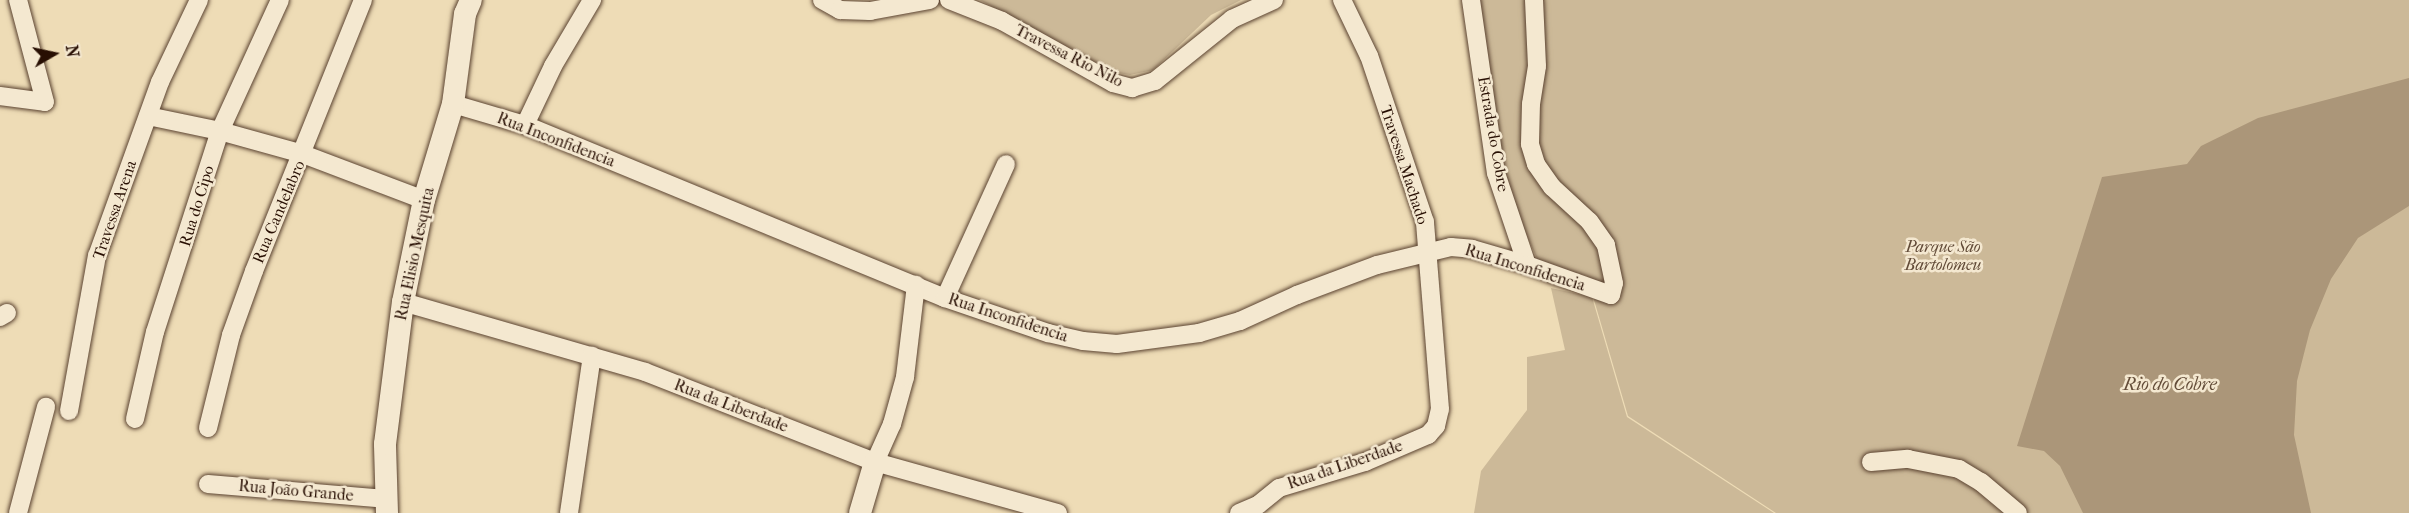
<!DOCTYPE html>
<meta charset="utf-8">
<style>
body{margin:0}
#map{position:relative;width:2409px;height:513px;overflow:hidden;background:#eedcb6;font-family:"IM FELL French Canon",serif}
div>[style]{position:absolute}
[style*='--x']{left:calc(var(--x)*1px);top:calc(var(--y)*1px);width:calc(var(--w)*1px);rotate:calc(var(--a)*1deg)}
.green>*{inset:0;background:#ccb998}
.water>*{inset:0;background:#ab9679}
.roads{filter:drop-shadow(0 0 2px #5a4230) drop-shadow(0 0 2px #5a4230)}
.minor>*{height:18px;margin:-9px;padding:0 9px;transform-origin:9px;border-radius:9px;background:#f4e8d0}
.tertiary>*{height:22px;margin:-11px;padding:0 11px;transform-origin:11px;border-radius:11px;background:#f4e8d0}
span{translate:-50% -50%;white-space:nowrap;text-align:center;line-height:1.15;-webkit-text-stroke:5px #f4e8d0;paint-order:stroke}
.street-label{font-size:16px;color:#280f03}
.park-label{font-size:16px;color:#614a37;font-style:italic}
.water-label{font-size:18px;color:#634c38;font-style:italic}
.north{position:absolute;left:24px;top:24px;width:60px;height:60px;-webkit-text-stroke:4px #f4e8d0;paint-order:stroke;rotate:81deg;font-size:16px;font-weight:700;line-height:24px;text-align:center;color:#280f03}
.north::after{content:'';display:block;margin:auto;width:21px;height:27px;background:#280f03;clip-path:polygon(50% 0,100% 100%,50% 72%,0 100%)}
</style>
<div id="map">
<div class="green">
<div style="clip-path:polygon(980px 0,1241px 0,1211px 15px,1153px 70px,1130px 75px,1108px 71px)"></div>
<div style="clip-path:polygon(1477px 0,2409px 0,2409px 513px,1776px 513px,1628px 416px,1587px 276px,1539px 263px,1504px 186px)"></div>
<div style="clip-path:polygon(1551px 288px,1592px 297px,1627px 417px,1774px 513px,1474px 513px,1481px 471px,1527px 410px,1527px 357px,1565px 350px)"></div>
</div>
<div class="water">
<div style="clip-path:polygon(2409px 78px,2409px 206px,2358px 238px,2331px 279px,2310px 330px,2297px 381px,2294px 435px,2311px 513px,2083px 513px,2060px 466px,2044px 451px,2017px 446px,2102px 177px,2187px 164px,2201px 146px,2258px 118px)"></div>
</div>
<div class="roads">
<div class="minor">
<div style="--x:822;--y:0;--w:21;--a:29"></div>
<div style="--x:840;--y:10;--w:30;--a:2"></div>
<div style="--x:870;--y:11;--w:61;--a:-10.4"></div>
<div style="--x:949;--y:0;--w:57;--a:21.6"></div>
<div style="--x:1002;--y:21;--w:127;--a:29.2"></div>
<div style="--x:1113;--y:83;--w:20;--a:15"></div>
<div style="--x:1132;--y:88;--w:24;--a:-17"></div>
<div style="--x:1155;--y:81;--w:99;--a:-38.8"></div>
<div style="--x:1232;--y:19;--w:46;--a:-24.3"></div>
<div style="--x:1471;--y:0;--w:175;--a:81.8"></div>
<div style="--x:1496;--y:173;--w:97;--a:71.4"></div>
<div style="--x:0;--y:96;--w:45;--a:7.6"></div>
<div style="--x:45;--y:102;--w:106;--a:-104.8"></div>
<div style="--x:453;--y:104;--w:75;--a:16.3"></div>
<div style="--x:525;--y:125;--w:454;--a:22.4"></div>
<div style="--x:945;--y:298;--w:109;--a:18.8"></div>
<div style="--x:1048;--y:333;--w:36;--a:13"></div>
<div style="--x:1083;--y:341;--w:34;--a:5"></div>
<div style="--x:1117;--y:344;--w:83;--a:-7.6"></div>
<div style="--x:1199;--y:333;--w:43;--a:-16.3"></div>
<div style="--x:1240;--y:321;--w:63;--a:-24.5"></div>
<div style="--x:1297;--y:295;--w:85;--a:-20.6"></div>
<div style="--x:1377;--y:265;--w:76;--a:-13.7"></div>
<div style="--x:1451;--y:247;--w:21;--a:5"></div>
<div style="--x:1472;--y:249;--w:57;--a:16.2"></div>
<div style="--x:1527;--y:265;--w:89;--a:19.7"></div>
<div style="--x:1611;--y:295;--w:12;--a:-76"></div>
<div style="--x:1614;--y:283;--w:39;--a:-102"></div>
<div style="--x:1606;--y:245;--w:29;--a:-125"></div>
<div style="--x:1589;--y:221;--w:50;--a:-137.4"></div>
<div style="--x:1552;--y:187;--w:28;--a:-125"></div>
<div style="--x:1536;--y:164;--w:21;--a:-107"></div>
<div style="--x:1530;--y:144;--w:40;--a:-88.6"></div>
<div style="--x:1531;--y:104;--w:38;--a:-81"></div>
<div style="--x:1537;--y:66;--w:66;--a:-92.6"></div>
<div style="--x:148;--y:116;--w:74;--a:11.8"></div>
<div style="--x:220;--y:131;--w:86;--a:15.5"></div>
<div style="--x:303;--y:154;--w:129;--a:20.8"></div>
<div style="--x:525;--y:125;--w:65;--a:-64.6"></div>
<div style="--x:553;--y:66;--w:77;--a:-59.4"></div>
<div style="--x:945;--y:298;--w:147;--a:-65.5"></div>
<div style="--x:403;--y:302;--w:252;--a:16.1"></div>
<div style="--x:645;--y:372;--w:247;--a:21.4"></div>
<div style="--x:875;--y:462;--w:190;--a:15.6"></div>
<div style="--x:0;--y:317;--w:8;--a:-30"></div>
<div style="--x:69;--y:411;--w:158;--a:-79.8"></div>
<div style="--x:97;--y:256;--w:185;--a:-70.1"></div>
<div style="--x:160;--y:82;--w:91;--a:-64.6"></div>
<div style="--x:135;--y:419;--w:89;--a:-77.1"></div>
<div style="--x:155;--y:332;--w:211;--a:-72.1"></div>
<div style="--x:220;--y:131;--w:144;--a:-65.4"></div>
<div style="--x:208;--y:428;--w:96;--a:-76.1"></div>
<div style="--x:231;--y:335;--w:68;--a:-70.2"></div>
<div style="--x:254;--y:271;--w:292;--a:-68.1"></div>
<div style="--x:875;--y:462;--w:42;--a:-65.9"></div>
<div style="--x:892;--y:424;--w:49;--a:-74.5"></div>
<div style="--x:905;--y:377;--w:93;--a:-83.2"></div>
<div style="--x:1871;--y:462;--w:37;--a:-5"></div>
<div style="--x:1908;--y:459;--w:52;--a:11.1"></div>
<div style="--x:1959;--y:469;--w:26;--a:31"></div>
<div style="--x:1981;--y:482;--w:48;--a:40"></div>
<div style="--x:208;--y:484;--w:178;--a:4.8"></div>
<div style="--x:18;--y:513;--w:110;--a:-75.2"></div>
<div style="--x:569;--y:513;--w:159;--a:-81.7"></div>
<div style="--x:1239;--y:513;--w:21;--a:-23"></div>
<div style="--x:1258;--y:505;--w:27;--a:-39"></div>
<div style="--x:1279;--y:488;--w:90;--a:-16.8"></div>
<div style="--x:1365;--y:462;--w:69;--a:-23.2"></div>
<div style="--x:1428;--y:435;--w:12;--a:-48"></div>
<div style="--x:1436;--y:426;--w:17;--a:-77"></div>
<div style="--x:1440;--y:409;--w:188;--a:-94.6"></div>
<div style="--x:1425;--y:222;--w:175;--a:-108.6"></div>
<div style="--x:1369;--y:56;--w:62;--a:-115.7"></div>
</div>
<div class="tertiary">
<div style="--x:387;--y:513;--w:69;--a:-91.7"></div>
<div style="--x:385;--y:444;--w:143;--a:-82.8"></div>
<div style="--x:403;--y:302;--w:104;--a:-78.4"></div>
<div style="--x:424;--y:200;--w:100;--a:-73.2"></div>
<div style="--x:453;--y:104;--w:91;--a:-82.4"></div>
<div style="--x:465;--y:14;--w:15;--a:-67"></div>
<div style="--x:860;--y:513;--w:53;--a:-73.6"></div>
</div>
</div>
<div class="street-label">
<span style="left:1069px;top:56px;rotate:27deg">Travessa Rio Nilo</span>
<span style="left:1493px;top:134px;rotate:80deg">Estrada do Cobre</span>
<span style="left:556px;top:140px;rotate:21deg">Rua Inconfidencia</span>
<span style="left:1404px;top:165px;rotate:72deg">Travessa Machado</span>
<span style="left:197px;top:206px;rotate:-73deg">Rua do Cipo</span>
<span style="left:115px;top:210px;rotate:-71deg">Travessa Arena</span>
<span style="left:279px;top:212px;rotate:-67deg">Rua Candelabro</span>
<span style="left:415px;top:254px;rotate:-78deg">Rua Elisio Mesquita</span>
<span style="left:1525px;top:268px;rotate:17deg">Rua Inconfidencia</span>
<span style="left:1008px;top:318px;rotate:18deg">Rua Inconfidencia</span>
<span style="left:731px;top:406px;rotate:21deg">Rua da Liberdade</span>
<span style="left:1345px;top:465px;rotate:-19deg">Rua da Liberdade</span>
<span style="left:296px;top:491px;rotate:5deg">Rua João Grande</span>
</div>
<div class="park-label">
<span style="left:1943px;top:256px">Parque São<br>Bartolomeu</span>
</div>
<div class="water-label">
<span style="left:2170px;top:385px">Rio do Cobre</span>
</div>
<div class="north">N</div>
</div>
